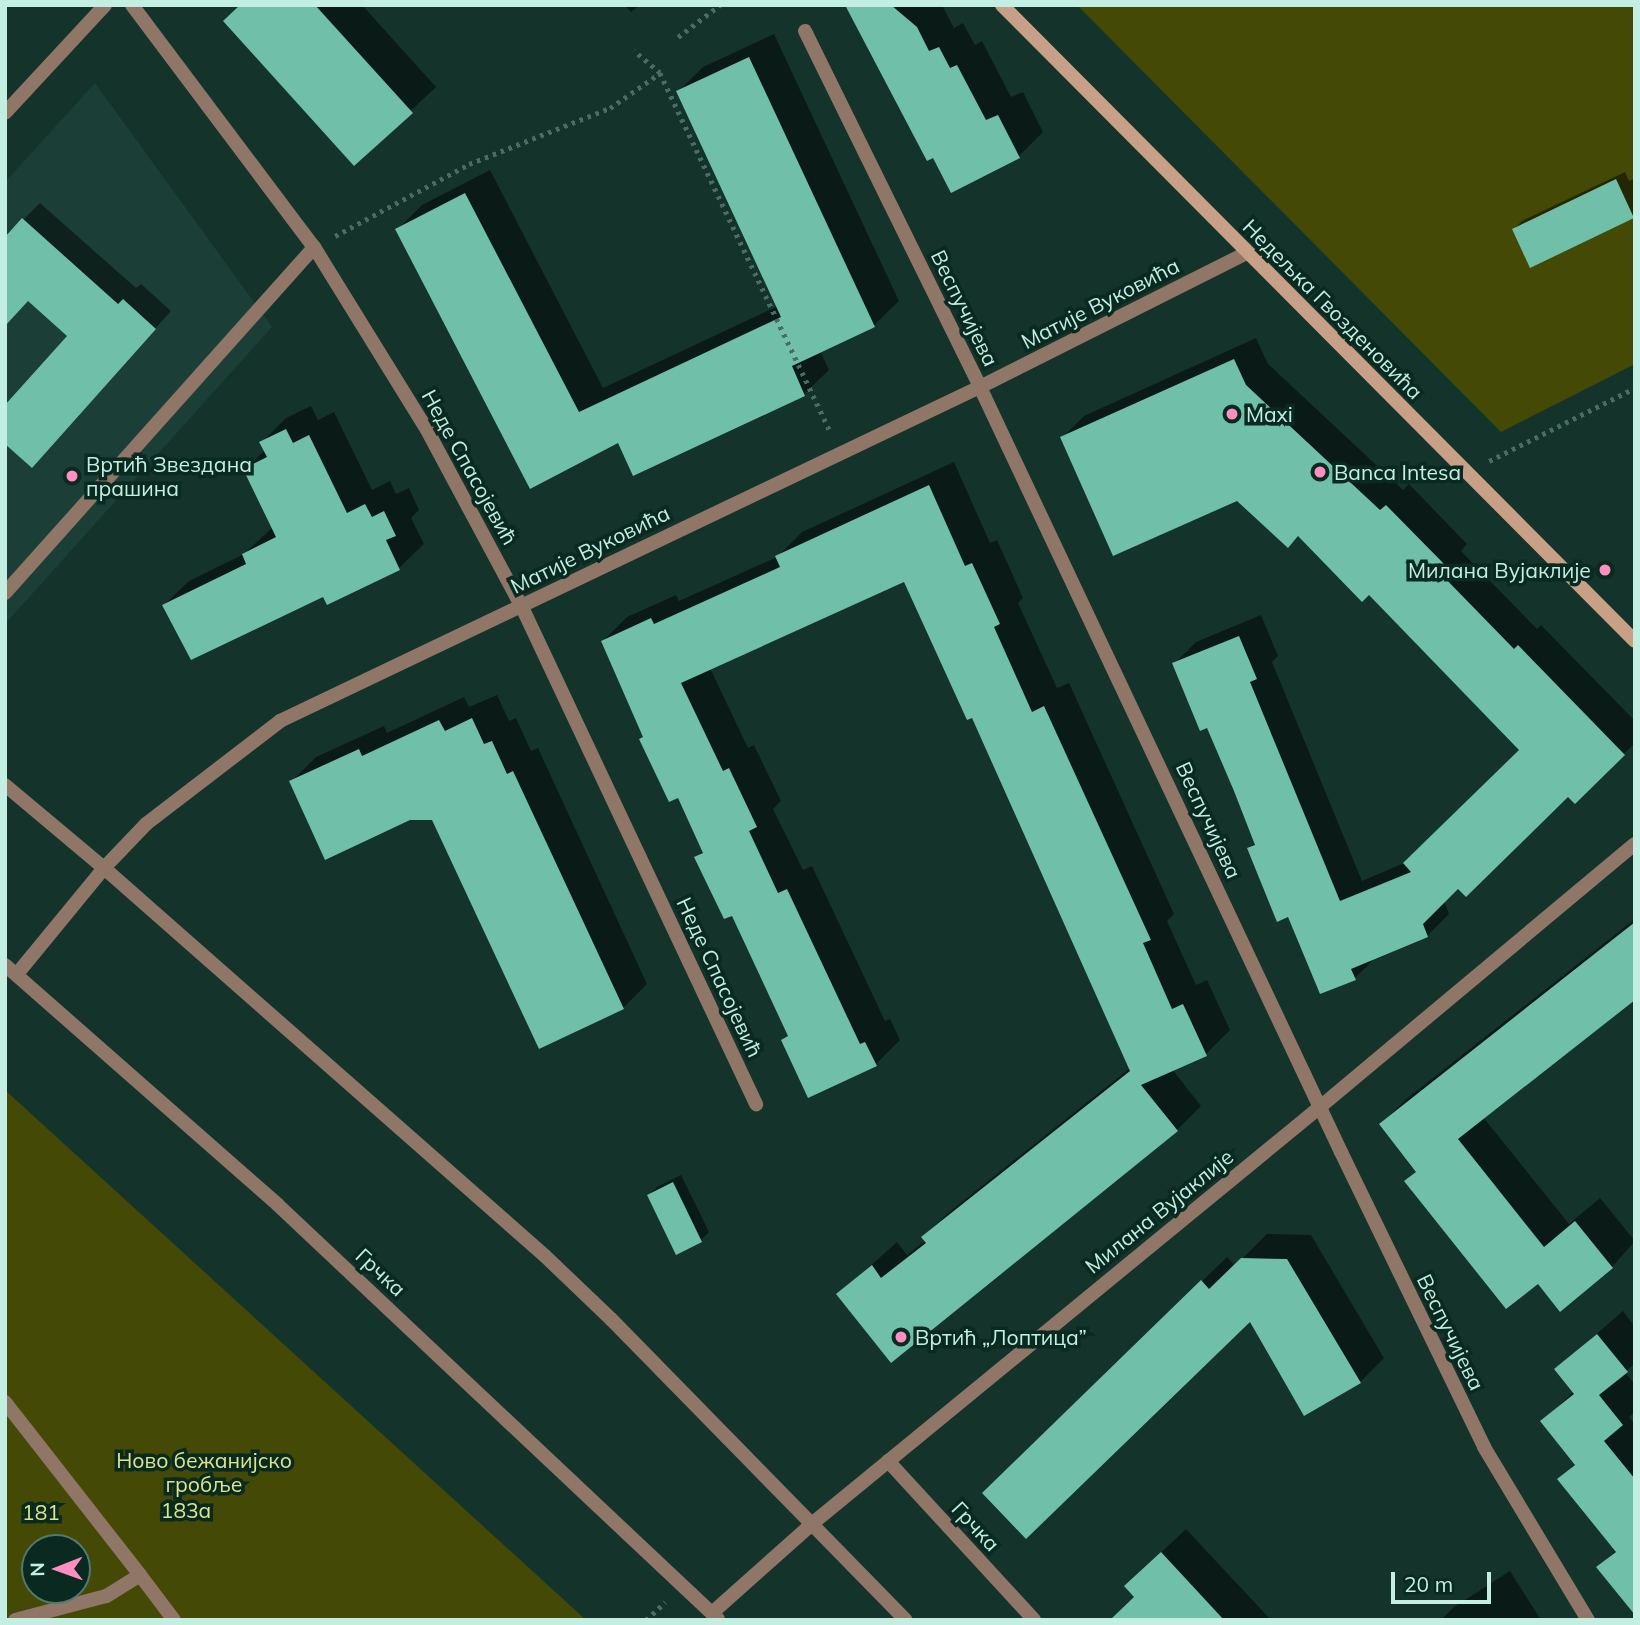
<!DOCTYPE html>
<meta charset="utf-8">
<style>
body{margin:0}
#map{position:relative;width:1640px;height:1625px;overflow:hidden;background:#14332b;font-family:Mulish,sans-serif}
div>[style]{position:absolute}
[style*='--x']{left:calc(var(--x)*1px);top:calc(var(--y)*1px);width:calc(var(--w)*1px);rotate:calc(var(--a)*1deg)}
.built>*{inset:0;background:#1b3f36}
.green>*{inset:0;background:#444906}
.shadow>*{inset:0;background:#0007}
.building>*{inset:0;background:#70bfa8}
.path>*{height:4.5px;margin-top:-2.25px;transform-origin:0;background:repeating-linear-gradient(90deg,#4a6d63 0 3.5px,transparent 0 8.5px)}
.service>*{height:14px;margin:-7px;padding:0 7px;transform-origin:7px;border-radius:7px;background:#8f7667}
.minor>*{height:14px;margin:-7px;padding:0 7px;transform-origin:7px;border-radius:7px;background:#8f7667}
.secondary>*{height:14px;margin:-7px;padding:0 7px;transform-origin:7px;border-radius:7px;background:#c7a087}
.dots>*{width:19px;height:19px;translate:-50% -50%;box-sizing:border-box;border:4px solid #092921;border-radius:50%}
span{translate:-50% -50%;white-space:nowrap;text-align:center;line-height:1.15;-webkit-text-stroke:7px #092921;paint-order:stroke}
.street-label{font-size:21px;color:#c2efe1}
.poi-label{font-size:21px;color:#c2efe1}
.left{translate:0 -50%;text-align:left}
.right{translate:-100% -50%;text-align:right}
.park-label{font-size:21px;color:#dce589}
.frame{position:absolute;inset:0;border:7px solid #c2efe1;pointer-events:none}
.north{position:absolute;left:21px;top:1534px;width:70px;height:70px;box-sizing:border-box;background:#092921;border:2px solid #53786e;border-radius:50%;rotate:269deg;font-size:19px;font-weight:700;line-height:28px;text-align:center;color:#c2efe1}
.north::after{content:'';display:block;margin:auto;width:24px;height:32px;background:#fd8ebf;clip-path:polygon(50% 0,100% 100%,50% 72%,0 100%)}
.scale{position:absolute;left:1391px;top:1572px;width:100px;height:32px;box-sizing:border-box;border:4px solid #c2efe1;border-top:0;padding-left:9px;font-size:21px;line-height:24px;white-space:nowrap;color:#c2efe1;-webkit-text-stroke:5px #092921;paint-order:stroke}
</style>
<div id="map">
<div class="built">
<div style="clip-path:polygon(95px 83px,272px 327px,5px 624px,5px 182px)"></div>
</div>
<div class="green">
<div style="clip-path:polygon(1077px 5px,1635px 5px,1635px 364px,1501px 432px)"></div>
<div style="clip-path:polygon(evenodd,5px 1090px,586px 1620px,5px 1620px,5px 1090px,35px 1548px,77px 1548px,77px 1590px,35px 1590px,35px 1548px)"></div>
</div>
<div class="shadow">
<div style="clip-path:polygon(241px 5px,362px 5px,436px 87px,354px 164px)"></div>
<div style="clip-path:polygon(625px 5px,640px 5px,631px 12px)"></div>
<div style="clip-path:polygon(847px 5px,942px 5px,954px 28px,963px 23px,975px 45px,982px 41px,1011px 97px,1023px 92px,1043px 132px,1019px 156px)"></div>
<div style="clip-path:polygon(774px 34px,899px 301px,874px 325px,820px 351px,829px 370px,804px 394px,619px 440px,530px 487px,397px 230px,422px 205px,490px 170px,603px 388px,778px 306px,678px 92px,703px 67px)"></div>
<div style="clip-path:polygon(1625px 172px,1629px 181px,1635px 178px,1635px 216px,1531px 265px,1514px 229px,1522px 221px)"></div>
<div style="clip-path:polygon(40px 203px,136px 288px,141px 284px,171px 311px,48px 448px,69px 336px,23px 220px)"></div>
<div style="clip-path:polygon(1256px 338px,1268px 364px,1403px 490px,1409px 484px,1467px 544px,1461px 551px,1537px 629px,1541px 625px,1635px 721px,1635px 743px,1575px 802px,1568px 795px,1458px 887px,1444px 901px,1449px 914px,1427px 936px,1376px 957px,1355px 978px,1289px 914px,1249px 849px,1256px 842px,1208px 726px,1174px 664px,1196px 642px,1261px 615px,1278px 656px,1272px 662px,1362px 881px,1404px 863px,1521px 749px,1369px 592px,1298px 534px,1237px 498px,1062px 438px,1084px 416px)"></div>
<div style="clip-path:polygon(311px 406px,318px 420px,334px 412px,372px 490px,390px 481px,396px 494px,409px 488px,419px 510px,411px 518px,424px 544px,399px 568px,328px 603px,324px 594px,164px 605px,189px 581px,244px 554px,273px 527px,246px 469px,265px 450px,261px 443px,286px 418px)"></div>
<div style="clip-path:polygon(954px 462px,990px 543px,997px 540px,1023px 598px,1018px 603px,1057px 688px,1069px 683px,1174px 914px,1167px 921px,1196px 985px,1207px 980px,1230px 1030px,1205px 1055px,1172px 1069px,1201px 1106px,1177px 1130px,891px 1360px,839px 1294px,897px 1242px,907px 1255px,926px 1240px,923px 1237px,948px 1213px,1130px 1068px,973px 716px,905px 580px,710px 668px,748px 748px,754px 745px,781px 801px,773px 809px,803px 870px,812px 866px,885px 1021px,890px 1019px,900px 1040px,876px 1064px,783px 1040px,789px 1034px,732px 913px,696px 858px,704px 850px,678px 796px,645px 736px,603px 641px,627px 617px,676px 595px,679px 601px,777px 557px,802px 532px)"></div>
<div style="clip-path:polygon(497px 695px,509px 721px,516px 718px,531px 751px,538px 748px,647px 984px,623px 1008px,433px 818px,291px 782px,316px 757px,384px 726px,387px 733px,464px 697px,469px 707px)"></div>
<div style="clip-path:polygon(1635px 919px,1635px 998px,1483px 1117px,1569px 1224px,1600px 1198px,1635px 1241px,1612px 1267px,1538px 1281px,1417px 1171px,1381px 1124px,1405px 1100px)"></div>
<div style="clip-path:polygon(681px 1175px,709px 1232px,700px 1241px,649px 1195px,657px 1187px)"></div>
<div style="clip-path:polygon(1267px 1234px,1311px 1235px,1384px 1358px,1360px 1382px,1251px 1319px,1009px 1469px,1227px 1257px,1235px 1266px)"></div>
<div style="clip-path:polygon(1623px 1311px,1635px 1327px,1635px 1363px,1625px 1372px,1635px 1385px,1635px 1412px,1629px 1417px,1635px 1425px,1635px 1612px,1599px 1567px,1616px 1550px,1559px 1479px,1576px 1463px,1543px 1421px,1574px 1391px,1556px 1369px)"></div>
<div style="clip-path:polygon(1186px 1529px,1271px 1620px,1135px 1620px,1136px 1597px,1151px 1562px)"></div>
<div style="clip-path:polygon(1510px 1571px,1541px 1620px,1441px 1620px,1454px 1607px)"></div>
</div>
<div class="building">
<div style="clip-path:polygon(240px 5px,315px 5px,413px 113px,354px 166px,223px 21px)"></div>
<div style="clip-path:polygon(845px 5px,891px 5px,917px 27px,929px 51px,939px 47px,950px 68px,957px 65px,986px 120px,998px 115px,1020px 158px,951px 193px,933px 158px,927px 161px)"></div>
<div style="clip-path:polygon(749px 57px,875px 327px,792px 366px,805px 396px,633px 476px,618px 443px,530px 489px,395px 229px,465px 193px,579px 412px,781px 317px,676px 91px)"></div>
<div style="clip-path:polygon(1616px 179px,1634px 218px,1530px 268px,1512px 229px)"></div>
<div style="clip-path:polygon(22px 218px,118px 304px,123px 299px,156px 329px,32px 468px,5px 444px,5px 405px,67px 336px,28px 301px,5px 326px,5px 237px)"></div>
<div style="clip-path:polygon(1234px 359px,1246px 385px,1380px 510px,1386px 505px,1447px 567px,1440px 573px,1514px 649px,1518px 645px,1625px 755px,1575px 804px,1568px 797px,1466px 897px,1458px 889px,1423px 924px,1428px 937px,1351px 969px,1356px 980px,1320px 994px,1288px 917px,1277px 922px,1247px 848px,1255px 845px,1234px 791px,1207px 728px,1200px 731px,1172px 663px,1239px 636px,1257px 679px,1250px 682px,1340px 901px,1411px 872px,1403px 863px,1519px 750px,1369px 595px,1362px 602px,1298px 536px,1288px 548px,1237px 501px,1113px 556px,1060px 437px)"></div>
<div style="clip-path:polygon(286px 429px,293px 443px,309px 435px,347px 513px,365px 504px,372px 517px,384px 511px,396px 536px,386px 540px,400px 570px,327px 605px,323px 597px,191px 660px,162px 605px,246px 564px,242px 554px,276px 537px,243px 469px,267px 457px,259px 442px)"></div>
<div style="clip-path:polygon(929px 485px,965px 566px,972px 563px,1000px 624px,994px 627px,1032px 712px,1044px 706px,1151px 940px,1143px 943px,1172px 1009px,1183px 1004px,1207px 1056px,1141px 1085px,1178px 1131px,891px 1363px,836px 1294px,872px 1265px,881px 1278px,926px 1243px,921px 1237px,1130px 1071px,972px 718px,967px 720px,904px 582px,681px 683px,723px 771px,729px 768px,757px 827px,749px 831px,778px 893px,787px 889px,860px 1044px,865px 1042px,877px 1066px,808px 1098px,781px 1040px,788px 1036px,732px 916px,724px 919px,694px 857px,703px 853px,678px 798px,669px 802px,639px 739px,643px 737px,601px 641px,651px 618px,654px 624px,780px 567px,775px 556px)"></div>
<div style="clip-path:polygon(472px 718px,484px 744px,492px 741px,507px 774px,513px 771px,624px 1009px,539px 1049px,432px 820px,410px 820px,325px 860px,289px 781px,359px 749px,362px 756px,439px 720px,445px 731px)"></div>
<div style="clip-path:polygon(1635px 922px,1635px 1000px,1458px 1139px,1544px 1247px,1575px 1221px,1613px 1268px,1560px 1312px,1538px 1284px,1506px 1309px,1404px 1181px,1416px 1172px,1379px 1124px)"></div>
<div style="clip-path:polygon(673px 1182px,702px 1242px,676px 1255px,647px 1195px)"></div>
<div style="clip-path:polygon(1241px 1258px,1287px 1259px,1361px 1383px,1304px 1416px,1250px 1322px,1026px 1539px,982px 1493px,1201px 1280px,1209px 1289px)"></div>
<div style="clip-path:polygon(1597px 1334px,1628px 1372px,1599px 1395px,1623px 1425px,1604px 1441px,1635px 1479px,1635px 1615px,1596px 1567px,1616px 1552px,1557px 1479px,1575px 1465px,1540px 1421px,1574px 1394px,1554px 1369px)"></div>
<div style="clip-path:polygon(1161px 1552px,1224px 1620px,1110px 1620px,1134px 1597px,1124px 1586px)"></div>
</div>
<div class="path">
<div style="--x:678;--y:37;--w:53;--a:-37.3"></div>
<div style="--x:660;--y:73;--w:399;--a:64.6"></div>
<div style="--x:335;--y:236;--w:152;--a:-28.2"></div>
<div style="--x:469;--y:164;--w:152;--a:-21.7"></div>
<div style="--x:610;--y:108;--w:61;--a:-35"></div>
<div style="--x:660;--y:73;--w:34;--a:-140"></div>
<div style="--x:1489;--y:461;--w:163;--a:-26.6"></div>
<div style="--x:646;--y:1620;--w:26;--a:-43"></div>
</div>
<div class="service">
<div style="--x:5;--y:593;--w:464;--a:-48.2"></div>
<div style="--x:5;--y:785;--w:129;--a:40"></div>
<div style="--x:104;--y:868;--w:587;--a:41.34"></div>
<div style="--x:545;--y:1256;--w:91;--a:43.7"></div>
<div style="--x:611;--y:1319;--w:421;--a:45.6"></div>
<div style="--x:5;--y:1402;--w:219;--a:52"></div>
<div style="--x:140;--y:1575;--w:40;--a:148"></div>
<div style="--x:106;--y:1596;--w:94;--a:165.2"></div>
<div style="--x:140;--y:1575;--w:56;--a:52.9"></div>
</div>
<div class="minor">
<div style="--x:132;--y:5;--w:303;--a:53.1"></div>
<div style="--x:314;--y:247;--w:215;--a:58.3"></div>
<div style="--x:427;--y:430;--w:199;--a:61.8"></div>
<div style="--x:521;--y:605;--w:552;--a:64.78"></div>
<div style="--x:805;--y:31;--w:397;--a:63.8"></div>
<div style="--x:980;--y:387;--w:846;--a:64.74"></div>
<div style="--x:1341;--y:1152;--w:328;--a:64.1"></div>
<div style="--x:1484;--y:1447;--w:202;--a:59"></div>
<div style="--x:5;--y:113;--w:147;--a:-47.2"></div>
<div style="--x:5;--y:965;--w:363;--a:41.3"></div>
<div style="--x:278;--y:1205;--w:604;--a:43.26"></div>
<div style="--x:17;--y:974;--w:137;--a:-50.6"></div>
<div style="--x:104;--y:868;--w:61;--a:-46.3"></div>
<div style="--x:146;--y:824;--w:169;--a:-37.5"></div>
<div style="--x:280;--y:721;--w:776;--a:-25.51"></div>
<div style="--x:980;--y:387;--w:299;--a:-26.7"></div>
<div style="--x:888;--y:1461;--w:216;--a:47.4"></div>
<div style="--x:712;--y:1613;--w:135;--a:-41.7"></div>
<div style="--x:813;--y:1523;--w:656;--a:-39.37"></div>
<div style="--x:1320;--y:1107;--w:410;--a:-39.9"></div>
</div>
<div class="secondary">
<div style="--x:1002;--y:5;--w:897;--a:45.14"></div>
</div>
<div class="dots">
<div style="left:1232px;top:414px;background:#fd8ebf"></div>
<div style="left:1320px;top:472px;background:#fd8ebf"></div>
<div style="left:72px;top:476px;background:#fd8ebf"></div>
<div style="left:1605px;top:570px;background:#fd8ebf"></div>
<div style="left:901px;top:1337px;background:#fd8ebf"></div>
</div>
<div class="street-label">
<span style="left:1100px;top:303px;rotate:-27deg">Матије Вуковића</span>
<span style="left:965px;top:308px;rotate:64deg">Веспучијева</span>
<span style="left:1333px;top:309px;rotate:45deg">Недељка Гвозденовића</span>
<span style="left:470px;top:467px;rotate:61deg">Неде Спасојевић</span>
<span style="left:590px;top:549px;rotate:-26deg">Матије Вуковића</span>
<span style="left:1209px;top:820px;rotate:65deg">Веспучијева</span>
<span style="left:720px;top:977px;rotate:65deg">Неде Спасојевић</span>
<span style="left:1159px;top:1211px;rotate:-39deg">Милана Вујаклије</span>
<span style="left:381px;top:1272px;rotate:43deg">Грчка</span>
<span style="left:1451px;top:1332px;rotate:64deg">Веспучијева</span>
<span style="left:976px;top:1526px;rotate:47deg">Грчка</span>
</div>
<div class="poi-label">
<span class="left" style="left:1246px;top:414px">Maxi</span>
<span class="left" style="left:86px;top:476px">Вртић Звездана<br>прашина</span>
<span class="left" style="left:1334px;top:472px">Banca Intesa</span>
<span class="right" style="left:1591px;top:570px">Милана Вујаклије</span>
<span class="left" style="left:915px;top:1337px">Вртић „Лоптица”</span>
</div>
<div class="park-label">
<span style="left:204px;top:1472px">Ново бежанијско<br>гробље</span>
<span style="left:186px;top:1510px">183a</span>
<span style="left:41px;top:1512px">181</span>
</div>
<div class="frame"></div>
<div class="north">N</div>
<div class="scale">20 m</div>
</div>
